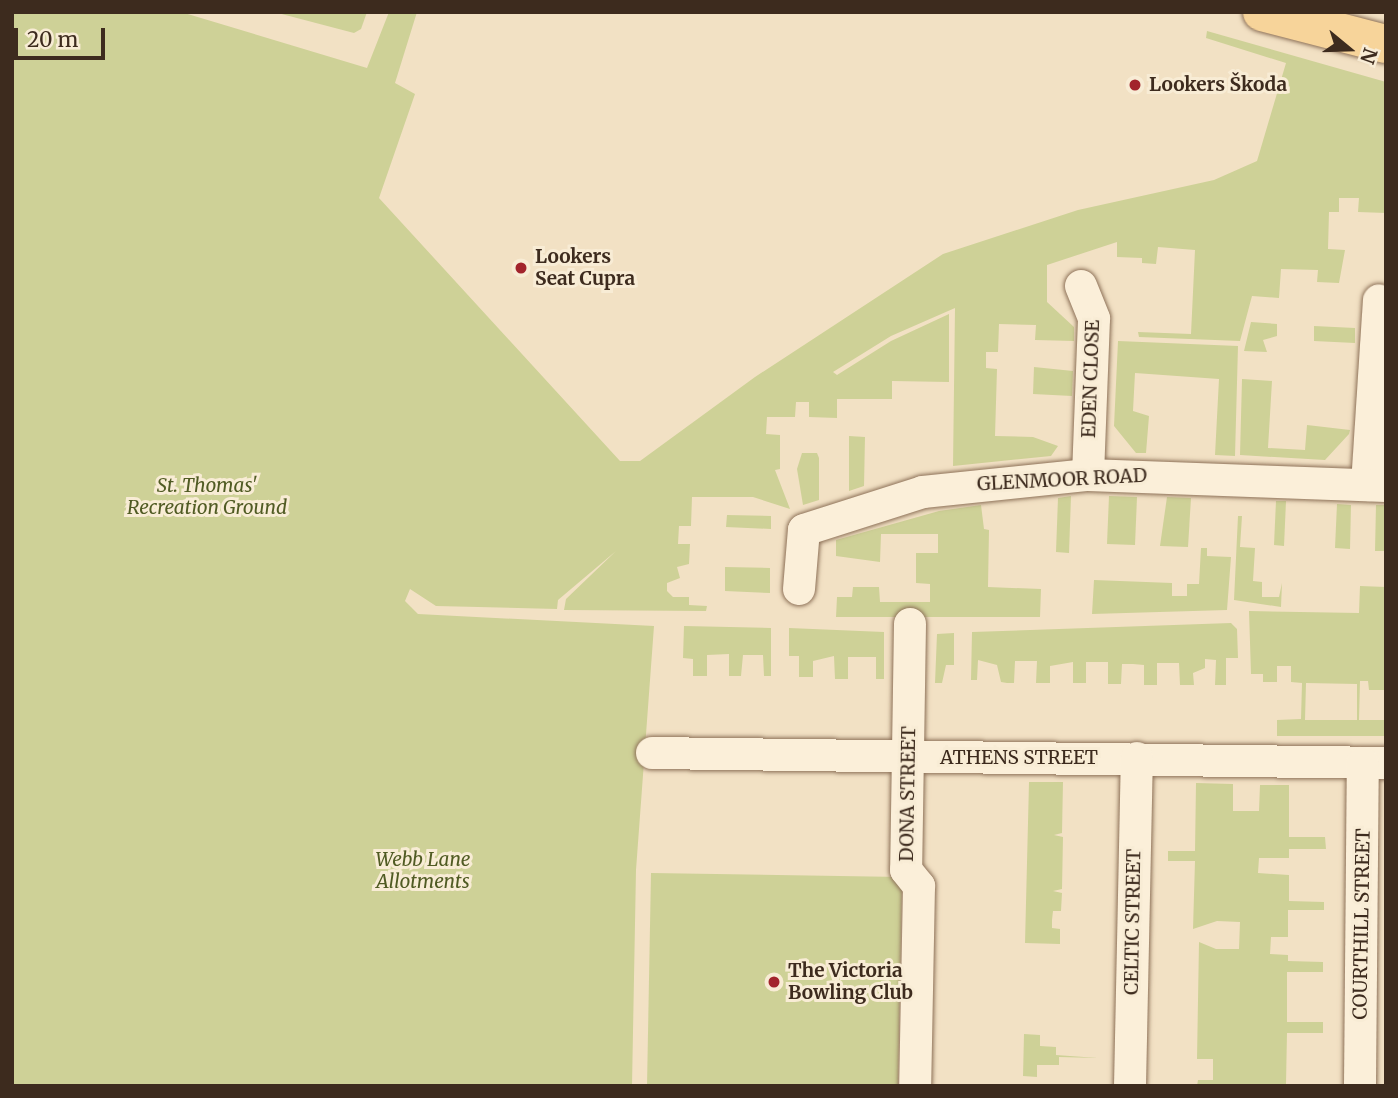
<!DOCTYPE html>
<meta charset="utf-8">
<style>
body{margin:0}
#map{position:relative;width:1398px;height:1098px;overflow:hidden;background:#f2e1c4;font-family:Merriweather,serif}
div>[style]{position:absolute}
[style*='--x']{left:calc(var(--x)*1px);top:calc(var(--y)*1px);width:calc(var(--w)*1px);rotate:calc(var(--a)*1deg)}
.green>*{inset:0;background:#ced197}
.roads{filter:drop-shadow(0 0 2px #8e7259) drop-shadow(0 0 2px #8e7259)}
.minor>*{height:32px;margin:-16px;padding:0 16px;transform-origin:16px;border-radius:16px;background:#fbefd9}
.major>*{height:38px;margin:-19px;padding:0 19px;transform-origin:19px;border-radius:19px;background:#f7d49a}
.dots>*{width:19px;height:19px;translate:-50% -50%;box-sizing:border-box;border:4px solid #f8ecd5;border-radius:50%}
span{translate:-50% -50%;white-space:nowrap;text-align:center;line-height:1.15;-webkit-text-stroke:6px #f8ecd5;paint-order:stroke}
.poi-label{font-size:19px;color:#3d2b1e;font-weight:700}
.left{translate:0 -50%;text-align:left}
.street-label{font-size:19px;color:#3d2b1e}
.park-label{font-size:19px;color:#505b23;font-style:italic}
.frame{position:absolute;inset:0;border:14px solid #3d2b1e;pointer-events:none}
.north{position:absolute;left:1314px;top:14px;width:70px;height:70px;-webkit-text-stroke:5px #f8ecd5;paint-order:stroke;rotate:109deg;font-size:19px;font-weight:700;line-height:28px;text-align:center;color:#3d2b1e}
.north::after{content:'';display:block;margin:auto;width:24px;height:32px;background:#3d2b1e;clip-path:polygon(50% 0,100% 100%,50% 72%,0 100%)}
.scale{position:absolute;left:14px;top:28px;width:91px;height:32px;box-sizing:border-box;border:4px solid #3d2b1e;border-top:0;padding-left:9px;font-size:21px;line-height:24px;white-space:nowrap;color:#3d2b1e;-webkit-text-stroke:5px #f8ecd5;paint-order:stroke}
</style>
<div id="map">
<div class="green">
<div style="clip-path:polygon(12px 12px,181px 12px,367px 68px,389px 12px,417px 12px,395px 83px,415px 94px,379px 198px,620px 461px,640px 461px,755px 377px,943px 254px,1078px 210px,1214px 180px,1257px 161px,1286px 63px,1206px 38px,1207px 31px,1386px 82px,1386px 213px,1358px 212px,1359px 198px,1339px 198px,1339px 212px,1329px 212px,1328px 249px,1345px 250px,1339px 283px,1317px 282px,1318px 270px,1281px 269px,1279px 298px,1252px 296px,1240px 341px,1139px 337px,1138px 332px,1191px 334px,1195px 250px,1158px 247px,1156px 264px,1142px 263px,1142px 258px,1117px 257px,1117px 242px,1047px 265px,1047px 302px,1074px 327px,1074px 341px,1035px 340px,1036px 325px,999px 324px,998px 352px,986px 352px,986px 368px,997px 369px,995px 436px,1033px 437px,1058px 446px,1051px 456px,953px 466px,955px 308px,891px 336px,833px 372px,837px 375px,891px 341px,949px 314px,949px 382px,892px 381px,892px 399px,837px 399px,837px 418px,809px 417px,809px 402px,796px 402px,795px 417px,767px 417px,766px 434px,780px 435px,780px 469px,775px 470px,790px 509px,753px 497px,692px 497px,691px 526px,679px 526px,678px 544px,690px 544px,689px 564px,677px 567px,680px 578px,667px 583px,667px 591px,673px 597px,689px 597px,689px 605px,707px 606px,706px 611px,564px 610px,566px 599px,616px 551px,558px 600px,557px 609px,436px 606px,410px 589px,405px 601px,418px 614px,654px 626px,636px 870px,632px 1086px,12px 1086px)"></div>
<div style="clip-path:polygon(274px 12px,367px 12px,361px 29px,354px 33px)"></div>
<div style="clip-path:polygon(1251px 322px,1277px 324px,1277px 336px,1263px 340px,1267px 352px,1244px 351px)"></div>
<div style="clip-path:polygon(1314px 326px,1355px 328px,1355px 343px,1314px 341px)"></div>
<div style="clip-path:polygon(1118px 341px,1238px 346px,1235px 456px,1215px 455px,1219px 379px,1135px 373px,1133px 411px,1149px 416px,1146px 453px,1136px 453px,1114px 426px)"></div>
<div style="clip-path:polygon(1034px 367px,1073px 371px,1072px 396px,1033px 394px)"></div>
<div style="clip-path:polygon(1242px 379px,1272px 381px,1268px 448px,1305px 450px,1307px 425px,1350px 430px,1349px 434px,1325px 460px,1240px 455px)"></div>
<div style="clip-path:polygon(849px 436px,865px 437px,864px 486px,849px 491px)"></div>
<div style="clip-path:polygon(802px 453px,817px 453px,819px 458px,819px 500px,803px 505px,797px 469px)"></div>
<div style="clip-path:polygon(1071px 496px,1069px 553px,1056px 552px,1058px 498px)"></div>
<div style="clip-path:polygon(1109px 496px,1137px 497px,1135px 545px,1107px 544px)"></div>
<div style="clip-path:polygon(1167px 497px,1191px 498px,1188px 547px,1160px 546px)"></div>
<div style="clip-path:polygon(1276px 501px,1286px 501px,1284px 546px,1274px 545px)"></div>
<div style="clip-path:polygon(1337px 504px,1351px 505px,1350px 549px,1335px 548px)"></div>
<div style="clip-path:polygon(981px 505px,984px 529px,989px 530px,988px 587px,1041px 589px,1040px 617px,836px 617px,837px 597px,852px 597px,853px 587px,879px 587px,880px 602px,930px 602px,930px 584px,916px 583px,916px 553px,938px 553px,938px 534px,881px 534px,880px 562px,836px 556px,836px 540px,939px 511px)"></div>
<div style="clip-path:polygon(1376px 505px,1386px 505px,1386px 551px,1375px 551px)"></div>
<div style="clip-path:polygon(727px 515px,771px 516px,771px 529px,726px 527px)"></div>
<div style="clip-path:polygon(1238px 516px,1242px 516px,1240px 547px,1255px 548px,1253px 581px,1262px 582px,1262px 597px,1279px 597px,1282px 583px,1281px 607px,1234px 600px)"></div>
<div style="clip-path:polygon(1201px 548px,1207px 548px,1207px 556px,1231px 557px,1227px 610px,1092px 614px,1094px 580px,1172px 583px,1172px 596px,1187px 596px,1187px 584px,1199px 584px)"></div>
<div style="clip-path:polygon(725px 567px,770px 568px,770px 593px,725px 591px)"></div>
<div style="clip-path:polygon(evenodd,1360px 586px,1386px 587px,1386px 690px,1369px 690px,1368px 681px,1360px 681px,1359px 720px,1386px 720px,1386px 736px,1277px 736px,1277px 720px,1301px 719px,1302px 683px,1291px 682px,1291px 666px,1277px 666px,1277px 682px,1263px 682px,1263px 674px,1251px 674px,1249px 611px,1359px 613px,1360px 586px,1306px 683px,1357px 684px,1357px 720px,1305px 720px,1306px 683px)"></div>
<div style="clip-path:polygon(1231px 623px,1237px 629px,1238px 658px,1226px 658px,1226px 685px,1215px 685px,1216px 660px,1205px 659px,1205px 668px,1193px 673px,1194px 685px,1180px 685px,1179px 663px,1157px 663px,1157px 685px,1144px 685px,1144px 665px,1133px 664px,1122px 664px,1121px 684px,1108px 684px,1108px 662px,1086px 662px,1086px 683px,1073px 683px,1073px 662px,1050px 666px,1050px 683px,1036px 683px,1037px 661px,1015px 661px,1014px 683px,1007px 683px,1001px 682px,997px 665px,978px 660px,977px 680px,971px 680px,972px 632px)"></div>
<div style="clip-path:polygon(684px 626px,771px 628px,771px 676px,764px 676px,763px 655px,743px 655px,741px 676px,729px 676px,729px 654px,707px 655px,707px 676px,693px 676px,693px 659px,683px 658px)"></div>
<div style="clip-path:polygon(789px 628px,884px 632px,884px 679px,876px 679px,876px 657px,848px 657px,848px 679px,835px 679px,834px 656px,813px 661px,813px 677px,799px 677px,799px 656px,789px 656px)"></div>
<div style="clip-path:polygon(954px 633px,954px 665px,946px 665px,942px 683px,935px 683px,937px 634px)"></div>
<div style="clip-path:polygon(1029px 782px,1063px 782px,1062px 833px,1054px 835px,1063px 837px,1062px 889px,1053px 891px,1062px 893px,1061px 911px,1053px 911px,1052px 920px,1052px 928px,1060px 929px,1060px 944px,1025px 943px)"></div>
<div style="clip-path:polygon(1196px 783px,1233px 784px,1233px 811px,1259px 811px,1260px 785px,1289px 785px,1289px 837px,1325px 837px,1326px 849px,1289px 849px,1289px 858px,1259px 858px,1258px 873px,1289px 875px,1289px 901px,1324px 902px,1324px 910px,1288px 910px,1288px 937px,1271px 937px,1270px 954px,1288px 955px,1288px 961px,1323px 962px,1323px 972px,1287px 972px,1287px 1022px,1323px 1022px,1323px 1033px,1287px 1033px,1286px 1084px,1323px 1086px,1197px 1086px,1198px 1080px,1213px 1080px,1213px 1059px,1197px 1059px,1199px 942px,1216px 949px,1239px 949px,1240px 922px,1217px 921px,1193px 929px,1195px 861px,1168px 861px,1168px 851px,1195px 851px)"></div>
<div style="clip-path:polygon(651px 873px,902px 877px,898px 1086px,647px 1086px)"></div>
<div style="clip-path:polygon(1024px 1034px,1040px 1035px,1040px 1046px,1056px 1047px,1056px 1055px,1098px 1058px,1059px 1057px,1059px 1065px,1037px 1065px,1037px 1077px,1023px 1076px)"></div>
</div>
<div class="roads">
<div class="minor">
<div style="--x:1081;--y:286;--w:35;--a:68"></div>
<div style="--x:1094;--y:319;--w:156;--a:92.2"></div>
<div style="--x:1367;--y:485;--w:185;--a:-86.3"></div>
<div style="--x:799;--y:589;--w:59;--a:-85.2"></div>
<div style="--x:804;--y:530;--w:125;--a:-17.7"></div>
<div style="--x:923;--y:492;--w:166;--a:-5.9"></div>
<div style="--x:1088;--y:475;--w:298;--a:2.1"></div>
<div style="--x:910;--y:624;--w:246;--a:90.9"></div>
<div style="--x:906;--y:870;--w:21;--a:51"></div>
<div style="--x:919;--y:886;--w:200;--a:91.1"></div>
<div style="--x:652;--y:753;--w:734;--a:0.78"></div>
<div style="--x:1130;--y:1086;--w:328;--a:-88.8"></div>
<div style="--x:1360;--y:1086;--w:323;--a:-89.5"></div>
</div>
<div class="major">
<div style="--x:1262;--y:12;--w:128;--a:14.5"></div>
</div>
</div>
<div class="dots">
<div style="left:1135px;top:85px;background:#a2242c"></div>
<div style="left:521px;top:268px;background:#a2242c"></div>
<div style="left:774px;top:982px;background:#a2242c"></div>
</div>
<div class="poi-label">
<span class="left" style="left:1149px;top:85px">Lookers Škoda</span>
<span class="left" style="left:535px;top:268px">Lookers<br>Seat Cupra</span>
<span class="left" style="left:788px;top:982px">The Victoria<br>Bowling Club</span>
</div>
<div class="street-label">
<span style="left:1091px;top:379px;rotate:-88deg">EDEN CLOSE</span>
<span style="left:1062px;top:480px;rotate:-3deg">GLENMOOR ROAD</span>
<span style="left:1019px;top:758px">ATHENS STREET</span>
<span style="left:908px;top:794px;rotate:-89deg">DONA STREET</span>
<span style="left:1133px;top:922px;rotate:-89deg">CELTIC STREET</span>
<span style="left:1362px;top:924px;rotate:-89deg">COURTHILL STREET</span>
</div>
<div class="park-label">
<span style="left:207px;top:497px">St. Thomas'<br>Recreation Ground</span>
<span style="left:423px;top:871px">Webb Lane<br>Allotments</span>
</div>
<div class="frame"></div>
<div class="north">N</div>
<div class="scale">20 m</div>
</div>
